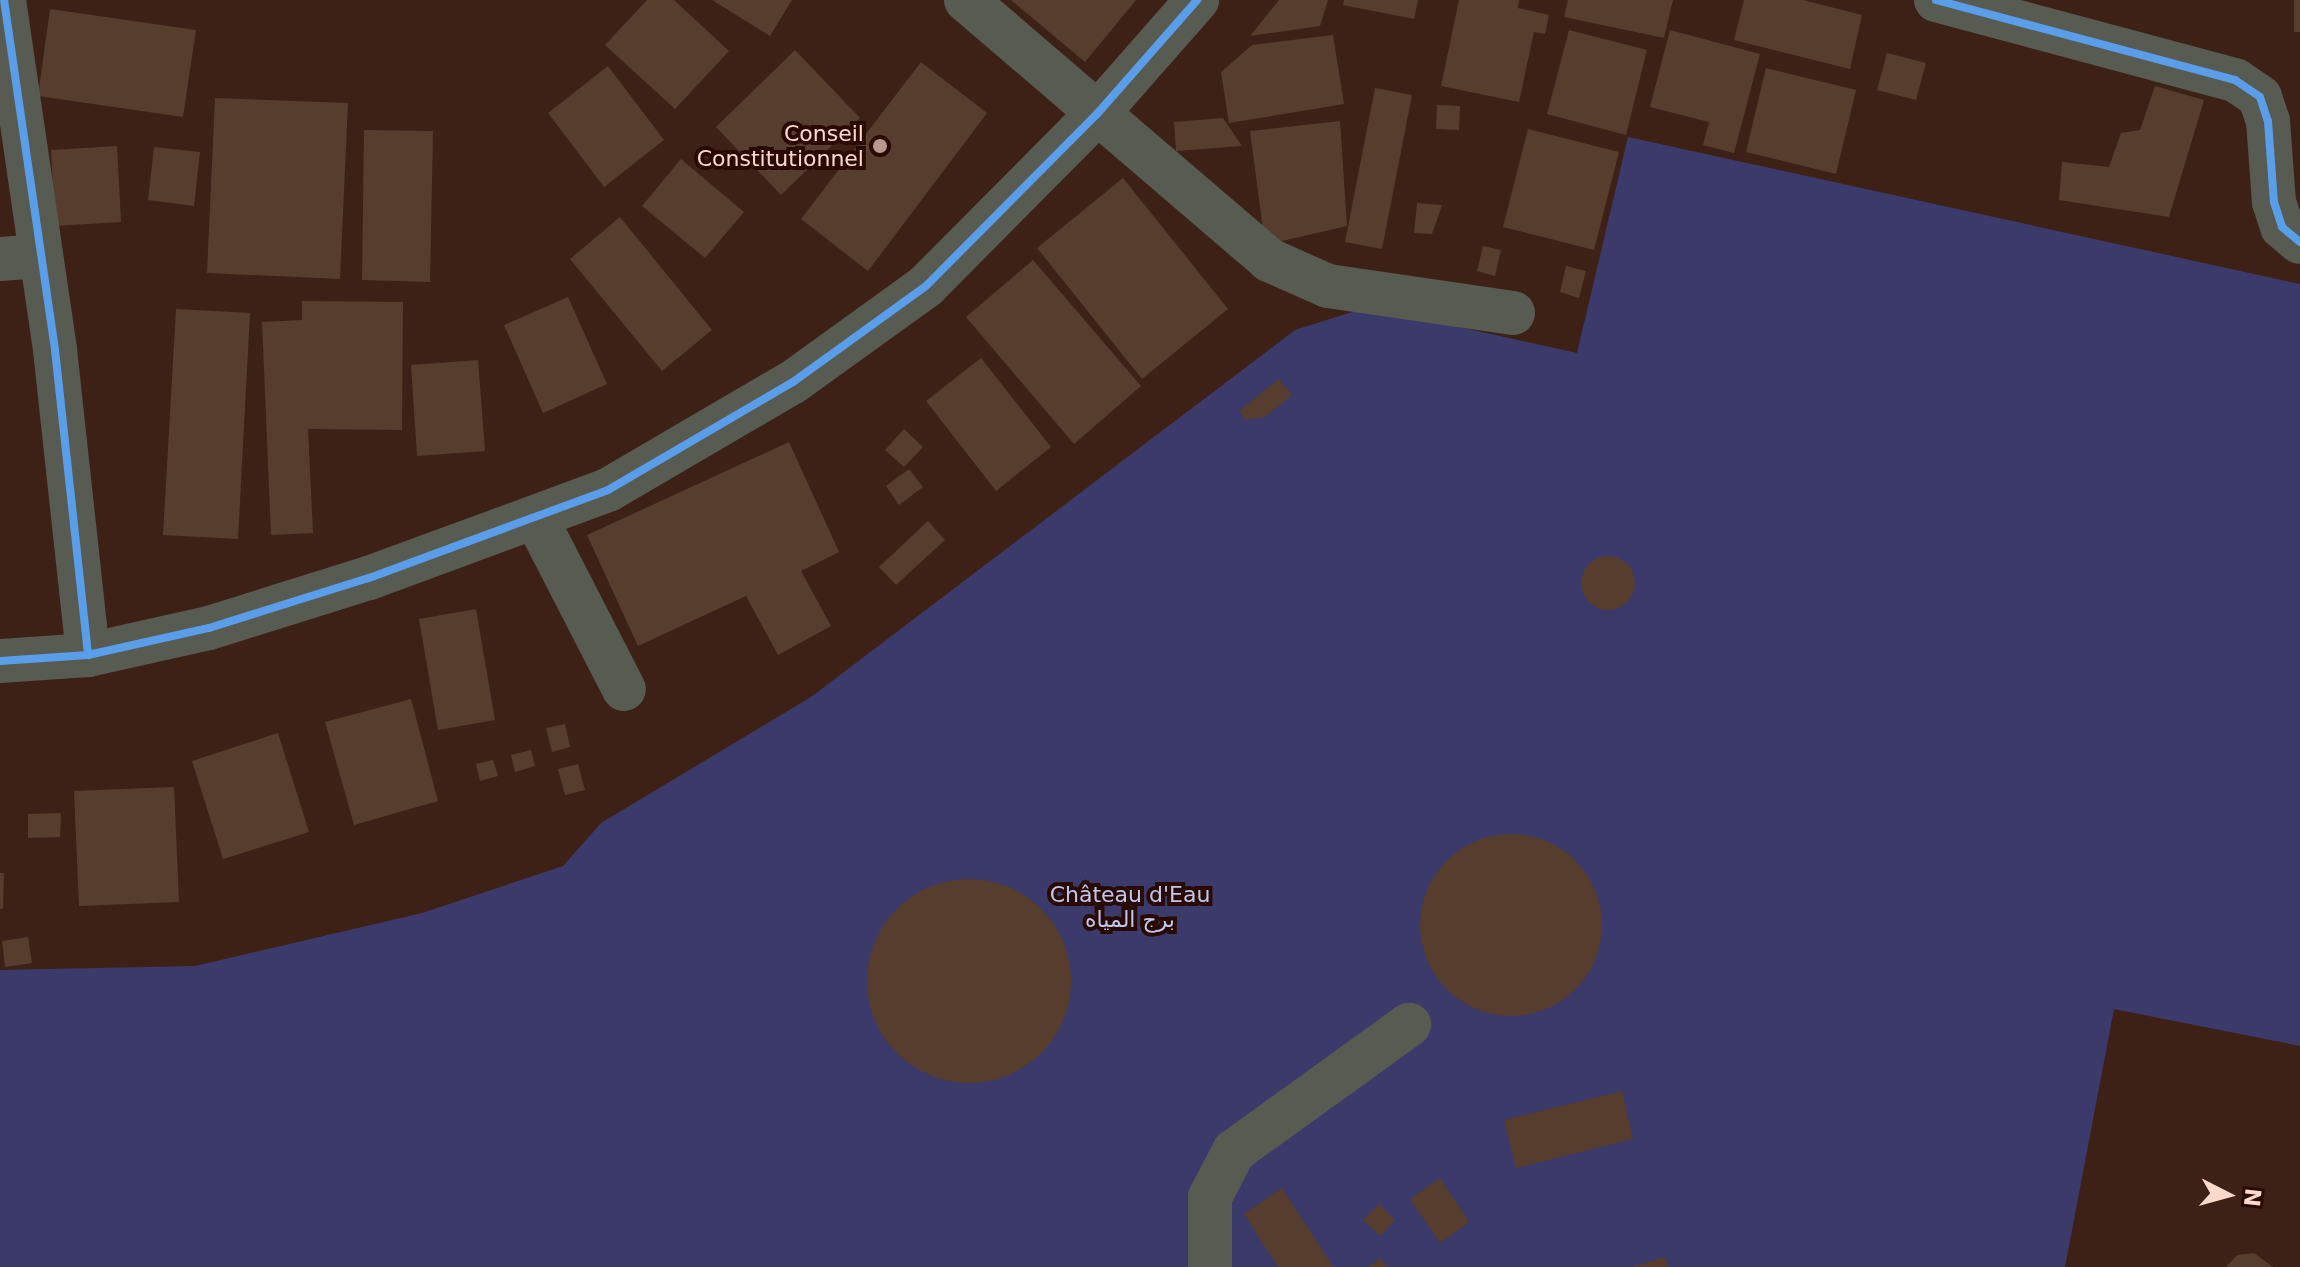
<!DOCTYPE html>
<meta charset="utf-8">
<style>
body{margin:0}
#map{position:relative;width:2300px;height:1267px;overflow:hidden;background:#3e2116;font-family:"DejaVu Sans","Noto Sans Arabic",sans-serif}
div>[style]{position:absolute}
[style*='--x']{left:calc(var(--x)*1px);top:calc(var(--y)*1px);width:calc(var(--w)*1px);rotate:calc(var(--a)*1deg)}
.green>*{inset:0;background:#3b3a6a}
.building>*{inset:0;background:#563d2e}
.round{border-radius:50%}
.minor>*{height:44px;margin:-22px;padding:0 22px;transform-origin:22px;border-radius:22px;background:#575b52}
.cycleway>*{height:8px;margin:-4px;padding:0 4px;transform-origin:4px;border-radius:4px;background:#5a9eea}
.dots>*{width:22px;height:22px;translate:-50% -50%;box-sizing:border-box;border:4px solid #290a02;border-radius:50%}
span{translate:-50% -50%;white-space:nowrap;text-align:center;line-height:1.15;-webkit-text-stroke:8px #290a02;paint-order:stroke}
.poi-label{font-size:22px;color:#fdd9cc}
.right{translate:-100% -50%;text-align:right}
.park-label{font-size:22px;color:#c1c6f0}
.north{position:absolute;left:2188px;top:1155px;width:80px;height:80px;-webkit-text-stroke:6px #290a02;paint-order:stroke;rotate:96deg;font-size:22px;font-weight:700;line-height:32px;text-align:center;color:#fdd9cc}
.north::after{content:'';display:block;margin:auto;width:28px;height:36px;background:#fdd9cc;clip-path:polygon(50% 0,100% 100%,50% 72%,0 100%)}
</style>
<div id="map">
<div class="green">
<div style="clip-path:polygon(1628px 137px,2300px 284px,2300px 1046px,2114px 1009px,2065px 1267px,0 1267px,0 970px,195px 966px,422px 913px,563px 866px,601px 823px,811px 697px,1295px 330px,1368px 307px,1577px 353px)"></div>
</div>
<div class="building">
<div style="clip-path:polygon(647px 0,674px 0,729px 51px,675px 109px,605px 45px)"></div>
<div style="clip-path:polygon(712px 0,792px 0,770px 36px)"></div>
<div style="clip-path:polygon(1011px 0,1136px 0,1085px 62px)"></div>
<div style="clip-path:polygon(1279px 0,1328px 0,1320px 26px,1250px 36px)"></div>
<div style="clip-path:polygon(1344px 0,1418px 0,1414px 19px,1343px 5px)"></div>
<div style="clip-path:polygon(1459px 0,1519px 0,1518px 8px,1549px 15px,1545px 34px,1534px 32px,1519px 102px,1441px 86px)"></div>
<div style="clip-path:polygon(1568px 0,1673px 0,1664px 38px,1564px 17px)"></div>
<div style="clip-path:polygon(1744px 0,1803px 0,1862px 15px,1850px 69px,1734px 40px)"></div>
<div style="clip-path:polygon(2294px 0,2300px 0,2300px 32px,2294px 32px)"></div>
<div style="clip-path:polygon(50px 9px,196px 30px,183px 117px,38px 96px)"></div>
<div style="clip-path:polygon(1569px 30px,1647px 50px,1626px 135px,1547px 114px)"></div>
<div style="clip-path:polygon(1670px 30px,1760px 54px,1734px 153px,1703px 145px,1709px 122px,1650px 107px)"></div>
<div style="clip-path:polygon(1333px 35px,1344px 104px,1229px 123px,1221px 72px,1252px 45px)"></div>
<div style="clip-path:polygon(795px 50px,860px 118px,781px 195px,716px 127px)"></div>
<div style="clip-path:polygon(1887px 53px,1926px 63px,1916px 100px,1877px 90px)"></div>
<div style="clip-path:polygon(921px 62px,987px 113px,868px 271px,801px 219px)"></div>
<div style="clip-path:polygon(608px 66px,664px 140px,604px 187px,548px 113px)"></div>
<div style="clip-path:polygon(1766px 68px,1856px 90px,1836px 174px,1746px 152px)"></div>
<div style="clip-path:polygon(2155px 86px,2204px 100px,2169px 217px,2059px 200px,2062px 162px,2109px 167px,2121px 133px,2140px 130px)"></div>
<div style="clip-path:polygon(1375px 88px,1412px 95px,1382px 249px,1345px 242px)"></div>
<div style="clip-path:polygon(215px 98px,348px 103px,340px 279px,207px 273px)"></div>
<div style="clip-path:polygon(1437px 105px,1460px 106px,1459px 130px,1436px 129px)"></div>
<div style="clip-path:polygon(1223px 118px,1242px 146px,1176px 151px,1174px 122px)"></div>
<div style="clip-path:polygon(1340px 121px,1347px 226px,1265px 245px,1250px 131px)"></div>
<div style="clip-path:polygon(1528px 129px,1619px 152px,1594px 250px,1503px 227px)"></div>
<div style="clip-path:polygon(364px 130px,433px 131px,430px 282px,362px 280px)"></div>
<div style="clip-path:polygon(117px 146px,121px 222px,55px 226px,51px 150px)"></div>
<div style="clip-path:polygon(154px 147px,200px 152px,194px 206px,148px 200px)"></div>
<div style="clip-path:polygon(681px 159px,744px 212px,705px 258px,642px 206px)"></div>
<div style="clip-path:polygon(1123px 178px,1228px 309px,1142px 379px,1037px 248px)"></div>
<div style="clip-path:polygon(1417px 203px,1442px 205px,1432px 234px,1414px 233px)"></div>
<div style="clip-path:polygon(620px 217px,712px 330px,662px 371px,570px 259px)"></div>
<div style="clip-path:polygon(1483px 246px,1501px 250px,1495px 276px,1477px 271px)"></div>
<div style="clip-path:polygon(1033px 260px,1141px 386px,1074px 444px,966px 317px)"></div>
<div style="clip-path:polygon(1566px 266px,1586px 271px,1579px 298px,1560px 292px)"></div>
<div style="clip-path:polygon(568px 297px,607px 384px,543px 413px,504px 325px)"></div>
<div style="clip-path:polygon(302px 301px,403px 302px,402px 430px,308px 429px,313px 533px,271px 535px,262px 322px,302px 320px)"></div>
<div style="clip-path:polygon(176px 309px,250px 313px,238px 539px,163px 535px)"></div>
<div style="clip-path:polygon(981px 358px,1051px 447px,996px 491px,926px 401px)"></div>
<div style="clip-path:polygon(478px 360px,485px 451px,417px 456px,411px 365px)"></div>
<div style="clip-path:polygon(1279px 379px,1292px 395px,1265px 417px,1246px 420px,1239px 411px)"></div>
<div style="clip-path:polygon(904px 429px,923px 447px,904px 467px,885px 450px)"></div>
<div style="clip-path:polygon(789px 442px,839px 552px,801px 571px,831px 626px,778px 655px,746px 596px,638px 646px,587px 535px)"></div>
<div style="clip-path:polygon(909px 469px,923px 487px,899px 505px,886px 486px)"></div>
<div style="clip-path:polygon(928px 521px,945px 540px,896px 585px,879px 567px)"></div>
<div class="round" style="left:1581px;top:556px;width:54px;height:54px"></div>
<div style="clip-path:polygon(476px 609px,495px 720px,438px 730px,419px 619px)"></div>
<div style="clip-path:polygon(411px 699px,438px 801px,354px 825px,325px 722px)"></div>
<div style="clip-path:polygon(565px 724px,570px 747px,552px 752px,546px 728px)"></div>
<div style="clip-path:polygon(278px 733px,309px 832px,223px 859px,192px 761px)"></div>
<div style="clip-path:polygon(531px 750px,535px 766px,515px 772px,511px 755px)"></div>
<div style="clip-path:polygon(493px 760px,498px 776px,480px 781px,476px 764px)"></div>
<div style="clip-path:polygon(578px 764px,585px 790px,565px 795px,558px 769px)"></div>
<div style="clip-path:polygon(174px 787px,179px 902px,79px 906px,74px 791px)"></div>
<div style="clip-path:polygon(61px 813px,60px 837px,28px 838px,28px 814px)"></div>
<div class="round" style="left:1420px;top:834px;width:182px;height:182px"></div>
<div style="clip-path:polygon(0 873px,4px 873px,3px 909px,0 909px)"></div>
<div class="round" style="left:867px;top:879px;width:204px;height:204px"></div>
<div style="clip-path:polygon(28px 937px,32px 963px,5px 967px,2px 941px)"></div>
<div style="clip-path:polygon(1622px 1091px,1633px 1139px,1516px 1168px,1504px 1120px)"></div>
<div style="clip-path:polygon(1440px 1178px,1469px 1222px,1440px 1243px,1410px 1199px)"></div>
<div style="clip-path:polygon(1282px 1188px,1333px 1267px,1278px 1267px,1244px 1214px)"></div>
<div style="clip-path:polygon(1379px 1204px,1395px 1220px,1380px 1236px,1363px 1220px)"></div>
<div style="clip-path:polygon(2254px 1253px,2273px 1267px,2226px 1267px,2237px 1255px)"></div>
<div style="clip-path:polygon(1665px 1257px,1668px 1267px,1634px 1267px,1634px 1266px)"></div>
<div style="clip-path:polygon(1380px 1258px,1387px 1267px,1369px 1267px)"></div>
</div>
<div class="minor">
<div style="--x:4;--y:0;--w:354;--a:81.7"></div>
<div style="--x:55;--y:350;--w:307;--a:83.8"></div>
<div style="--x:966;--y:0;--w:399;--a:40.6"></div>
<div style="--x:1269;--y:260;--w:64;--a:23.8"></div>
<div style="--x:1328;--y:286;--w:187;--a:8.3"></div>
<div style="--x:1936;--y:0;--w:310;--a:15"></div>
<div style="--x:2235;--y:80;--w:30;--a:34"></div>
<div style="--x:2260;--y:97;--w:25;--a:72"></div>
<div style="--x:2268;--y:121;--w:81;--a:85.8"></div>
<div style="--x:2274;--y:202;--w:26;--a:72"></div>
<div style="--x:2282;--y:227;--w:23;--a:40"></div>
<div style="--x:0;--y:259;--w:40;--a:-4.3"></div>
<div style="--x:537;--y:520;--w:190;--a:62.8"></div>
<div style="--x:0;--y:661;--w:88;--a:-3.9"></div>
<div style="--x:88;--y:655;--w:124;--a:-12.6"></div>
<div style="--x:209;--y:628;--w:168;--a:-17.4"></div>
<div style="--x:369;--y:578;--w:255;--a:-20.2"></div>
<div style="--x:608;--y:490;--w:214;--a:-30.3"></div>
<div style="--x:793;--y:382;--w:164;--a:-35.8"></div>
<div style="--x:926;--y:286;--w:243;--a:-45.2"></div>
<div style="--x:1097;--y:114;--w:152;--a:-48.7"></div>
<div style="--x:1210;--y:1267;--w:70;--a:-90"></div>
<div style="--x:1210;--y:1197;--w:52;--a:-62.4"></div>
<div style="--x:1234;--y:1151;--w:216;--a:-35.8"></div>
</div>
<div class="cycleway">
<div style="--x:4;--y:0;--w:354;--a:81.7"></div>
<div style="--x:55;--y:350;--w:307;--a:83.8"></div>
<div style="--x:1936;--y:0;--w:310;--a:15"></div>
<div style="--x:2235;--y:80;--w:30;--a:34"></div>
<div style="--x:2260;--y:97;--w:25;--a:72"></div>
<div style="--x:2268;--y:121;--w:81;--a:85.8"></div>
<div style="--x:2274;--y:202;--w:26;--a:72"></div>
<div style="--x:2282;--y:227;--w:23;--a:40"></div>
<div style="--x:0;--y:661;--w:88;--a:-3.9"></div>
<div style="--x:88;--y:655;--w:124;--a:-12.6"></div>
<div style="--x:209;--y:628;--w:168;--a:-17.4"></div>
<div style="--x:369;--y:578;--w:255;--a:-20.2"></div>
<div style="--x:608;--y:490;--w:214;--a:-30.3"></div>
<div style="--x:793;--y:382;--w:164;--a:-35.8"></div>
<div style="--x:926;--y:286;--w:243;--a:-45.2"></div>
<div style="--x:1097;--y:114;--w:152;--a:-48.7"></div>
</div>
<div class="dots">
<div style="left:880px;top:146px;background:#ba998c"></div>
</div>
<div class="poi-label">
<span class="right" style="left:864px;top:146px">Conseil<br>Constitutionnel</span>
</div>
<div class="park-label">
<span style="left:1130px;top:907px">Château d'Eau<br>برج المياه</span>
</div>
<div class="north">N</div>
</div>
